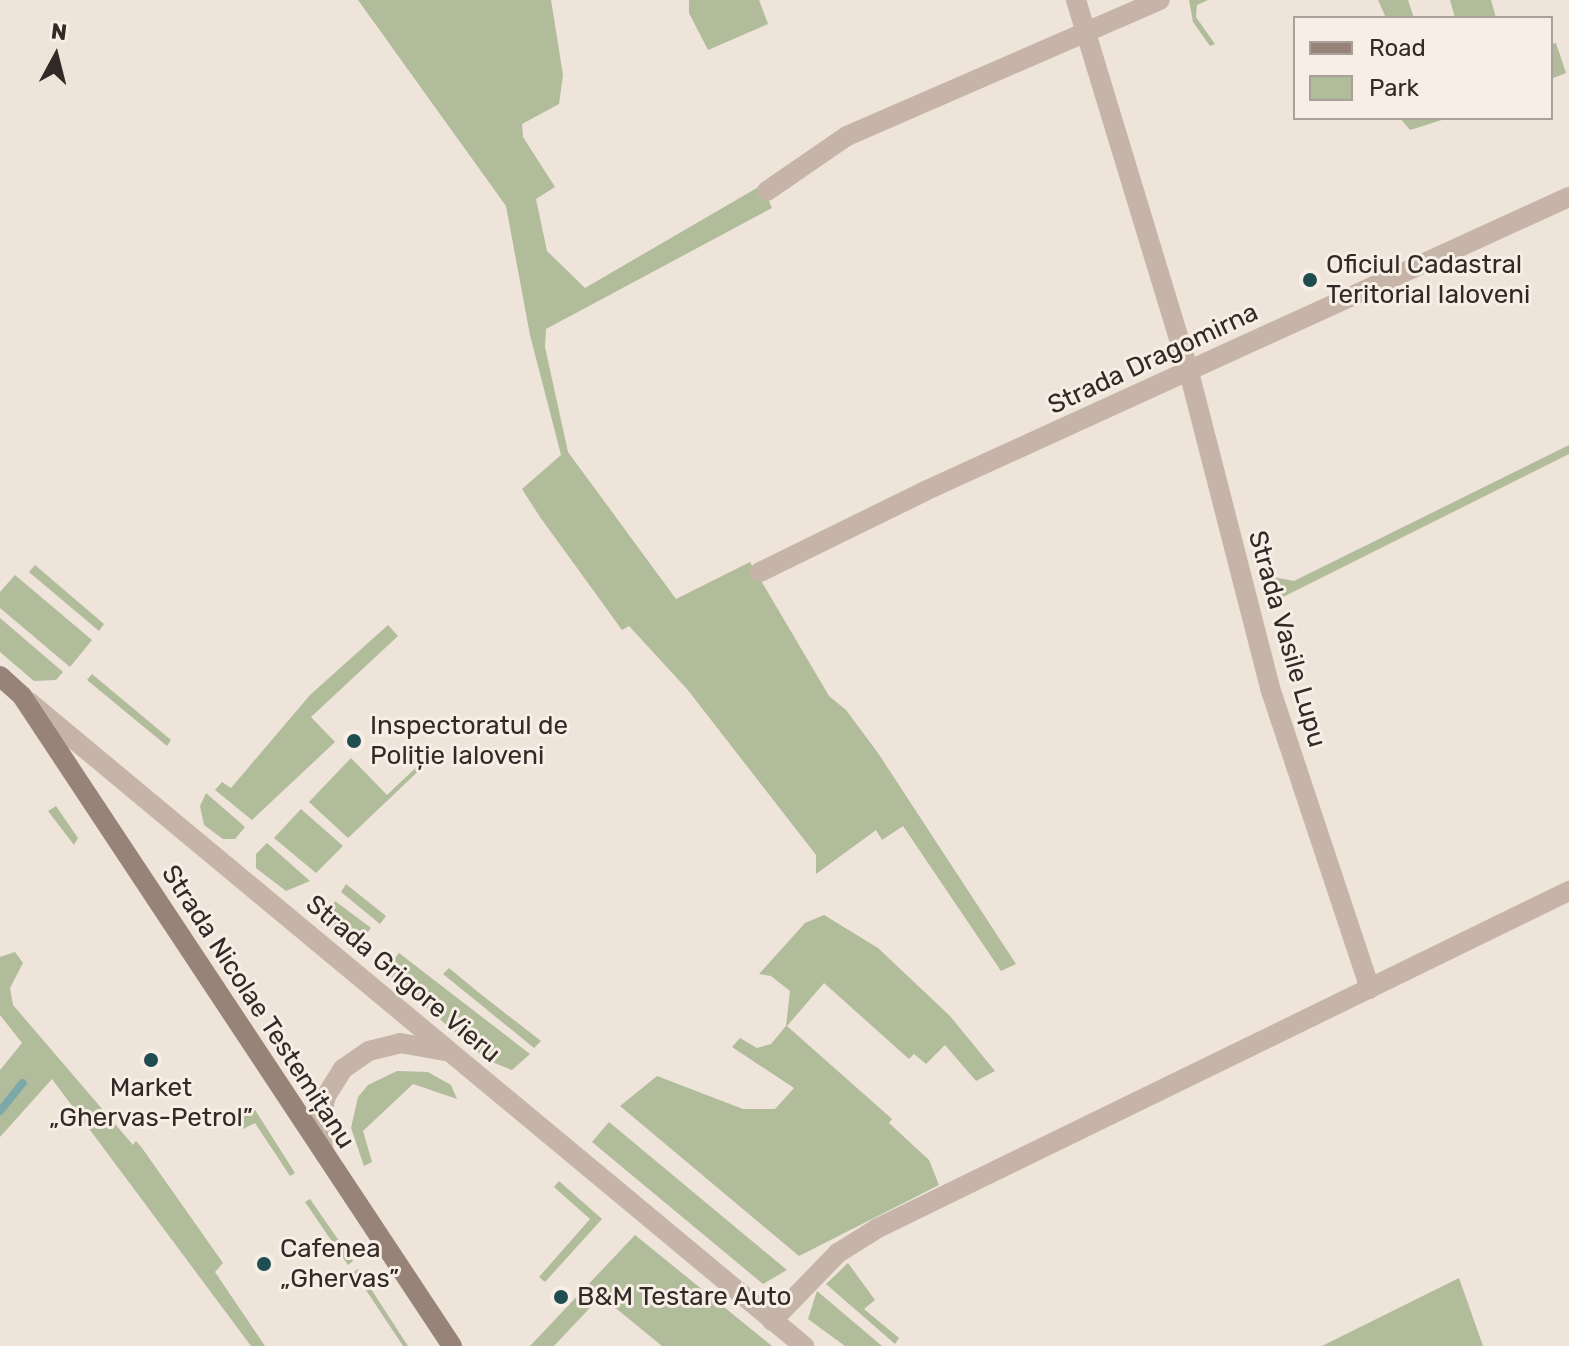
<!DOCTYPE html>
<meta charset="utf-8">
<style>
body{margin:0}
#map{position:relative;width:1569px;height:1346px;overflow:hidden;background:#eee4d9;font-family:Rubik,sans-serif}
div>[style]{position:absolute}
[style*='--x']{left:calc(var(--x)*1px);top:calc(var(--y)*1px);width:calc(var(--w)*1px);rotate:calc(var(--a)*1deg)}
.green>*{inset:0;background:#b1bc9b}
.stream>*{height:8px;margin:-4px;padding:0 4px;transform-origin:4px;border-radius:4px;background:#7ba8a8}
.minor>*{height:20px;margin:-10px;padding:0 10px;transform-origin:10px;border-radius:10px;background:#c5b4a7}
.tertiary>*{height:20px;margin:-10px;padding:0 10px;transform-origin:10px;border-radius:10px;background:#c5b4a7}
.secondary>*{height:20px;margin:-10px;padding:0 10px;transform-origin:10px;border-radius:10px;background:#988378}
.dots>*{width:22px;height:22px;translate:-50% -50%;box-sizing:border-box;border:4px solid #f7eee5;border-radius:50%}
span{translate:-50% -50%;white-space:nowrap;text-align:center;line-height:1.15;-webkit-text-stroke:6px #f7eee5;paint-order:stroke}
.poi-label{font-size:26px;color:#322a27}
.left{translate:0 -50%;text-align:left}
.street-label{font-size:26px;color:#322a27}
.legend{position:absolute;left:1293px;top:16px;width:260px;height:104px;box-sizing:border-box;background:#f7eee5;border:2px solid #a8a099;margin:0;padding:10px 14px;list-style:none;font-size:24px;color:#322a27}
.legend li{display:flex;align-items:center;gap:16px;height:40px}
.legend b{width:40px;border:2px solid #a8a099}
.north{position:absolute;left:16px;top:16px;width:80px;height:80px;-webkit-text-stroke:6px #f7eee5;paint-order:stroke;rotate:7deg;font-size:22px;font-weight:700;line-height:32px;text-align:center;color:#322a27}
.north::after{content:'';display:block;margin:auto;width:28px;height:36px;background:#322a27;clip-path:polygon(50% 0,100% 100%,50% 72%,0 100%)}
</style>
<div id="map">
<div class="green">
<div style="clip-path:polygon(358px 0,551px 0,563px 75px,559px 104px,522px 124px,523px 137px,555px 187px,536px 199px,547px 251px,585px 288px,762px 185px,772px 208px,546px 329px,545px 347px,568px 452px,676px 599px,750px 562px,829px 696px,846px 710px,878px 753px,1016px 964px,1001px 971px,903px 826px,882px 840px,876px 830px,816px 874px,816px 855px,687px 689px,629px 626px,622px 630px,540px 517px,522px 489px,561px 455px,530px 335px,506px 206px)"></div>
<div style="clip-path:polygon(689px 0,759px 0,768px 24px,708px 50px,689px 13px)"></div>
<div style="clip-path:polygon(1189px 0,1208px 0,1197px 5px,1196px 17px,1215px 44px,1210px 46px,1193px 22px)"></div>
<div style="clip-path:polygon(1378px 0,1408px 0,1414px 18px,1386px 18px)"></div>
<div style="clip-path:polygon(1450px 0,1491px 0,1496px 18px,1455px 18px)"></div>
<div style="clip-path:polygon(1556px 43px,1566px 73px,1551px 79px,1551px 44px)"></div>
<div style="clip-path:polygon(1400px 118px,1448px 118px,1410px 130px)"></div>
<div style="clip-path:polygon(1569px 445px,1569px 454px,1281px 598px,1275px 585px,1261px 590px,1267px 576px,1294px 581px)"></div>
<div style="clip-path:polygon(35px 565px,104px 624px,99px 631px,29px 572px)"></div>
<div style="clip-path:polygon(15px 575px,92px 640px,70px 667px,0 608px,0 592px)"></div>
<div style="clip-path:polygon(0 618px,63px 672px,56px 680px,34px 681px,0 652px)"></div>
<div style="clip-path:polygon(388px 625px,398px 636px,311px 717px,335px 742px,252px 820px,215px 790px,222px 782px,231px 788px,310px 695px)"></div>
<div style="clip-path:polygon(92px 674px,171px 740px,167px 746px,87px 680px)"></div>
<div style="clip-path:polygon(351px 758px,387px 795px,426px 758px,429px 761px,348px 838px,309px 802px)"></div>
<div style="clip-path:polygon(206px 793px,245px 827px,235px 839px,223px 839px,204px 825px,200px 806px)"></div>
<div style="clip-path:polygon(56px 806px,78px 838px,74px 845px,48px 811px)"></div>
<div style="clip-path:polygon(301px 809px,343px 846px,316px 873px,274px 838px)"></div>
<div style="clip-path:polygon(267px 843px,310px 881px,286px 891px,256px 868px,256px 854px)"></div>
<div style="clip-path:polygon(346px 884px,386px 916px,380px 924px,341px 892px)"></div>
<div style="clip-path:polygon(335px 901px,371px 928px,355px 949px,325px 923px)"></div>
<div style="clip-path:polygon(824px 915px,878px 948px,950px 1016px,995px 1071px,976px 1081px,945px 1045px,926px 1064px,914px 1054px,909px 1059px,824px 983px,787px 1026px,892px 1119px,889px 1123px,929px 1160px,939px 1185px,799px 1256px,620px 1106px,657px 1076px,743px 1109px,775px 1109px,794px 1088px,732px 1047px,740px 1038px,757px 1048px,771px 1044px,786px 1026px,790px 991px,771px 976px,759px 974px,805px 923px)"></div>
<div style="clip-path:polygon(15px 952px,23px 963px,10px 988px,13px 1005px,133px 1145px,136px 1141px,142px 1148px,223px 1263px,215px 1272px,265px 1346px,251px 1346px,52px 1079px,0 1137px,0 1070px,22px 1043px,0 1015px,0 957px)"></div>
<div style="clip-path:polygon(399px 953px,530px 1054px,512px 1070px,487px 1060px,384px 971px)"></div>
<div style="clip-path:polygon(449px 968px,478px 992px,541px 1041px,534px 1048px,443px 974px)"></div>
<div style="clip-path:polygon(397px 1071px,428px 1072px,451px 1085px,457px 1099px,413px 1084px,363px 1131px,372px 1162px,364px 1166px,351px 1128px,358px 1097px,368px 1085px)"></div>
<div style="clip-path:polygon(252px 1105px,295px 1173px,290px 1176px,255px 1123px,243px 1129px,234px 1117px)"></div>
<div style="clip-path:polygon(609px 1122px,787px 1270px,763px 1284px,592px 1142px)"></div>
<div style="clip-path:polygon(559px 1181px,602px 1219px,545px 1282px,539px 1277px,590px 1219px,554px 1187px)"></div>
<div style="clip-path:polygon(310px 1199px,353px 1261px,348px 1265px,305px 1202px)"></div>
<div style="clip-path:polygon(635px 1235px,772px 1346px,662px 1346px,601px 1296px,554px 1346px,530px 1346px)"></div>
<div style="clip-path:polygon(848px 1263px,875px 1300px,864px 1309px,899px 1338px,895px 1344px,826px 1284px)"></div>
<div style="clip-path:polygon(358px 1269px,408px 1346px,403px 1346px,354px 1272px)"></div>
<div style="clip-path:polygon(1459px 1278px,1483px 1346px,1322px 1346px)"></div>
<div style="clip-path:polygon(817px 1291px,882px 1346px,845px 1346px,808px 1319px)"></div>
</div>
<div class="stream">
<div style="--x:0;--y:1111;--w:36;--a:-51"></div>
</div>
<div class="minor">
<div style="--x:1076;--y:0;--w:389;--a:73.1"></div>
<div style="--x:1189;--y:372;--w:326;--a:75.6"></div>
<div style="--x:1270;--y:688;--w:317;--a:71.6"></div>
<div style="--x:767;--y:191;--w:97;--a:-34.5"></div>
<div style="--x:847;--y:136;--w:341;--a:-23.5"></div>
<div style="--x:760;--y:572;--w:184;--a:-26.1"></div>
<div style="--x:925;--y:491;--w:708;--a:-24.54"></div>
<div style="--x:772;--y:1321;--w:95;--a:-45.9"></div>
<div style="--x:838;--y:1253;--w:47;--a:-32"></div>
<div style="--x:878;--y:1228;--w:769;--a:-26"></div>
</div>
<div class="tertiary">
<div style="--x:29;--y:702;--w:1008;--a:39.73"></div>
<div style="--x:324;--y:1153;--w:27;--a:-100"></div>
<div style="--x:319;--y:1126;--w:31;--a:-77"></div>
<div style="--x:326;--y:1096;--w:32;--a:-58"></div>
<div style="--x:343;--y:1069;--w:32;--a:-35"></div>
<div style="--x:369;--y:1051;--w:32;--a:-14"></div>
<div style="--x:400;--y:1043;--w:47;--a:9.9"></div>
</div>
<div class="secondary">
<div style="--x:0;--y:676;--w:30;--a:42"></div>
<div style="--x:22;--y:696;--w:779;--a:56.51"></div>
</div>
<div class="dots">
<div style="left:1310px;top:280px;background:#204d4f"></div>
<div style="left:354px;top:741px;background:#204d4f"></div>
<div style="left:151px;top:1060px;background:#204d4f"></div>
<div style="left:264px;top:1264px;background:#204d4f"></div>
<div style="left:561px;top:1297px;background:#204d4f"></div>
</div>
<div class="poi-label">
<span class="left" style="left:1326px;top:280px">Oficiul Cadastral<br>Teritorial Ialoveni</span>
<span class="left" style="left:370px;top:741px">Inspectoratul de<br>Poliție Ialoveni</span>
<span style="left:151px;top:1103px">Market<br>„Ghervas-Petrol”</span>
<span class="left" style="left:280px;top:1264px">Cafenea<br>„Ghervas”</span>
<span class="left" style="left:577px;top:1297px">B&amp;M Testare Auto</span>
</div>
<div class="street-label">
<span style="left:1153px;top:359px;rotate:-25deg">Strada Dragomirna</span>
<span style="left:1287px;top:639px;rotate:74deg">Strada Vasile Lupu</span>
<span style="left:403px;top:979px;rotate:40deg">Strada Grigore Vieru</span>
<span style="left:258px;top:1007px;rotate:57deg">Strada Nicolae Testemițanu</span>
</div>
<ul class="legend">
<li><b style="height:10px;background:#988378"></b>Road</li>
<li><b style="height:22px;background:#b1bc9b"></b>Park</li>
</ul>
<div class="north">N</div>
</div>
